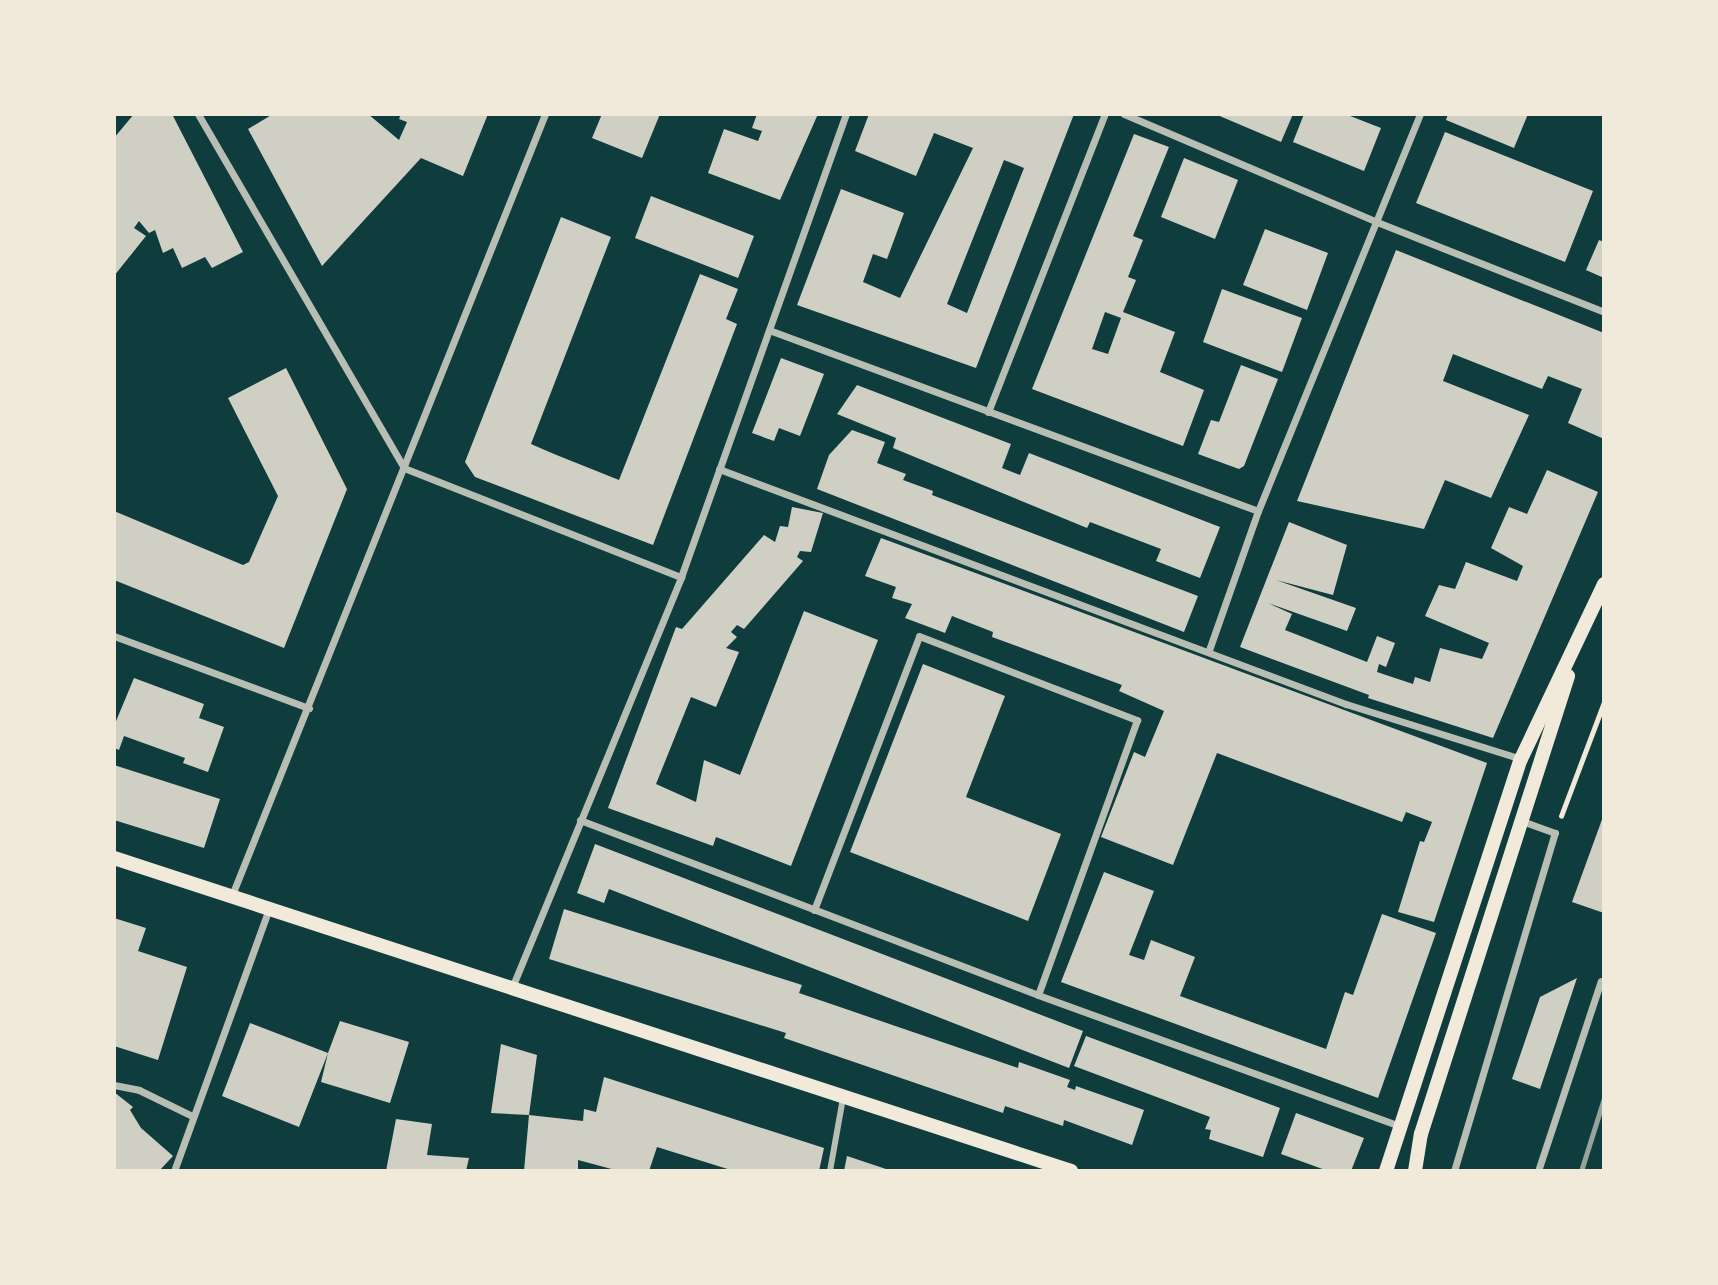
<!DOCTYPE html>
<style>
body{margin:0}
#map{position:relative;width:1718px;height:1285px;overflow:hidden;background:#0f3d3e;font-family:Lato,sans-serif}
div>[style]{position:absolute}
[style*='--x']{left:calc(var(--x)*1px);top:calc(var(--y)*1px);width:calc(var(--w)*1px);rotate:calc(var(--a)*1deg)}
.building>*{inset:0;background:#cfcfc3}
.path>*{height:4.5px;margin:-2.25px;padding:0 2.25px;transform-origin:2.25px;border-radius:2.25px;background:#f1e9da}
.pedestrian>*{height:6px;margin:-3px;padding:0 3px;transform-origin:3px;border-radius:3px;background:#b8beb3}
.minor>*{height:7px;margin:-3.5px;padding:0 3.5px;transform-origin:3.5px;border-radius:3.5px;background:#b8beb3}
.secondary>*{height:14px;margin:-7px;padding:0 7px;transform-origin:7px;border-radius:7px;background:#f1e9da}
.rail>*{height:5px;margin:-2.5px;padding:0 2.5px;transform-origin:2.5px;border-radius:2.5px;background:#97a49c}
span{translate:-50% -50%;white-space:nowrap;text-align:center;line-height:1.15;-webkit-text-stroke:7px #f1e9da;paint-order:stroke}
.frame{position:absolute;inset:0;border:116px solid #f1e9da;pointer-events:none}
</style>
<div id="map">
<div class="building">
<div style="clip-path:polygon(134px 114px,172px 114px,243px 252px,212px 268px,205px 257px,182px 268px,173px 248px,163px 253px,155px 230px,149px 233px,139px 221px,134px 228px,146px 236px,114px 276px,114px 138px)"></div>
<div style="clip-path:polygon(273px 114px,368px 114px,399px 140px,407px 122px,399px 119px,401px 114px,488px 114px,463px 176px,421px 158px,322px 266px,248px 129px)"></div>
<div style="clip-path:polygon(602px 114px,660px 114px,642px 158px,592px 138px)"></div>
<div style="clip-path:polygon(757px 114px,818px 114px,780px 200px,708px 173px,724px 129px,758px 141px,762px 131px,752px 128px)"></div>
<div style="clip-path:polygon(evenodd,869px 114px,1074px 114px,976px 368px,797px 305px,841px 189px,904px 213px,887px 259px,873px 254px,863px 282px,900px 298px,973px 148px,934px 133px,916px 176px,855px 151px,869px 114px,1004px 160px,1024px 168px,967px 313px,947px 304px,1004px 160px)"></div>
<div style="clip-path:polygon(1215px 114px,1293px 114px,1281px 142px)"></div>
<div style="clip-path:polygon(1304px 114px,1345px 114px,1381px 128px,1364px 171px,1293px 142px)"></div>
<div style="clip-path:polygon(1448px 114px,1528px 114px,1514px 148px,1446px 120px)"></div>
<div style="clip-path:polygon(1445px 132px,1593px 191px,1565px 262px,1416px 203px)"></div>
<div style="clip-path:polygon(evenodd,1134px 134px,1169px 147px,1133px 236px,1143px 240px,1128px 277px,1136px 280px,1123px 312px,1175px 332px,1160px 372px,1204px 390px,1183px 446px,1032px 389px,1134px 134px,1105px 312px,1121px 318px,1108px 354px,1092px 349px,1105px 312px)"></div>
<div style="clip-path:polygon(1184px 158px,1238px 180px,1215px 239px,1161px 217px)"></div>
<div style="clip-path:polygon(651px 196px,754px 236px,738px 278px,635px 238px)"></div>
<div style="clip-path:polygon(561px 217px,611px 237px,531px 444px,554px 454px,619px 480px,700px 274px,738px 289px,726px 319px,737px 324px,653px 545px,475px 477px,465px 462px)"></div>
<div style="clip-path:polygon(1265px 229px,1328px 253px,1307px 310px,1243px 285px)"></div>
<div style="clip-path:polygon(1599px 240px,1604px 242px,1604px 278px,1586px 270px)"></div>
<div style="clip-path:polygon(1396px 250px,1604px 333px,1604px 439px,1568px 423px,1582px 389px,1548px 376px,1542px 389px,1453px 354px,1443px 381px,1529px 415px,1491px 498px,1445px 480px,1424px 529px,1297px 501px)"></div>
<div style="clip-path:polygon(1222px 289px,1302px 318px,1282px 372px,1203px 342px)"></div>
<div style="clip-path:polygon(781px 358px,824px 374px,800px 436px,779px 428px,774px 441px,752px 433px)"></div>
<div style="clip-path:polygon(1241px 365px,1278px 379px,1244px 466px,1239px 469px,1198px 454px,1211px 420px,1219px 422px)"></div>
<div style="clip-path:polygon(286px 368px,347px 489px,284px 648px,114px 580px,114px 511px,243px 565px,249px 562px,278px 496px,228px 398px)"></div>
<div style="clip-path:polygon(857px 385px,1011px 444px,1002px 468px,1020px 475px,1029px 453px,1220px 527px,1200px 578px,1156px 561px,1161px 549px,1090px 522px,1087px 528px,893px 448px,896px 438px,837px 414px)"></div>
<div style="clip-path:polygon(852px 430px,885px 442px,877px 463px,906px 474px,903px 480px,933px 491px,932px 495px,1198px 596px,1184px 632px,817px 489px,829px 455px)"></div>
<div style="clip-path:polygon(1547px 470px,1598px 492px,1493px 738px,1368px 698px,1369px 695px,1240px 647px,1289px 522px,1347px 545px,1333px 595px,1276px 580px,1356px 608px,1347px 631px,1268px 603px,1292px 614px,1285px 630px,1367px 662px,1377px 636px,1395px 643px,1386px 667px,1379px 664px,1377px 672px,1413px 684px,1415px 677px,1430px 682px,1440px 648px,1482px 659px,1489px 643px,1425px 616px,1439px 585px,1455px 589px,1466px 562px,1517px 581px,1523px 566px,1491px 548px,1509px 507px,1527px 514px)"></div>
<div style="clip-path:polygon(792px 507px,823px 513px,811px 552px,800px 551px,797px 557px,803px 561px,744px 629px,737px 625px,731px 632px,737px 637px,726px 648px,739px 652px,716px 707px,691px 697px,656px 784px,696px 802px,704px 760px,740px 775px,804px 611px,878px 640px,791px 866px,716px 837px,713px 846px,608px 808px,676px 627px,682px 629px,764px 535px,775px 542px,780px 526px,788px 527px)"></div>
<div style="clip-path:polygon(881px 538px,1487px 763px,1434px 922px,1398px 912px,1420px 841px,1424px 842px,1432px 822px,1406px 812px,1402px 822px,1217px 753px,1173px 865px,1101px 837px,1134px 752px,1145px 757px,1164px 711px,1119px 691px,1122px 685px,992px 637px,993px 632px,952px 616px,945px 633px,905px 618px,912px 604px,892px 598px,896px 587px,865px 576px)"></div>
<div style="clip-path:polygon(923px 664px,1005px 696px,966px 797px,1061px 834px,1028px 921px,850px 852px)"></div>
<div style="clip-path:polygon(134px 678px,204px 704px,199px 718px,224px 727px,208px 772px,183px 763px,185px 758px,124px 736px,119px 750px,114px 748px,114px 726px)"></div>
<div style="clip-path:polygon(114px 765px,220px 799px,204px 848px,114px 820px)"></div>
<div style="clip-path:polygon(1604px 814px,1604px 913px,1572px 902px)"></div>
<div style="clip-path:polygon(595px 844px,1083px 1031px,1069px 1068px,609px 889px,604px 903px,577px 893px)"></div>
<div style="clip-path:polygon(1104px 872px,1154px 891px,1129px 955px,1144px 960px,1151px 940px,1195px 957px,1180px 996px,1326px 1049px,1345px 992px,1353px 995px,1382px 914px,1436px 933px,1378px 1098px,1061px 982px)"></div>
<div style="clip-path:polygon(564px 909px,802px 985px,799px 993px,1018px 1068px,1019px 1062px,1070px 1080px,1067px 1087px,1075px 1090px,1076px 1086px,1144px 1110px,1132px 1145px,1064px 1120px,1063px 1126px,1005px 1106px,1003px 1113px,784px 1038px,786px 1033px,549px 959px)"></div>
<div style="clip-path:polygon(114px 918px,146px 928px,138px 951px,187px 967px,158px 1060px,114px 1046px)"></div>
<div style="clip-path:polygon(1577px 978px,1540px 1089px,1512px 1079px,1540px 997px)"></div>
<div style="clip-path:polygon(340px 1021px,409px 1042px,390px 1103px,321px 1082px,328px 1053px,299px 1127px,222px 1096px,250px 1023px,328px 1053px)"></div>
<div style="clip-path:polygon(1086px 1036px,1280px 1108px,1263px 1157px,1209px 1139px,1211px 1130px,1205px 1129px,1210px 1117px,1074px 1066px)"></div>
<div style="clip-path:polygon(501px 1044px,537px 1055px,529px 1115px,491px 1113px)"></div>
<div style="clip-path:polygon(604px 1077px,824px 1148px,819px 1171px,734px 1171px,657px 1147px,649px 1171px,619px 1171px,578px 1160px,578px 1171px,524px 1171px,529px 1115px,583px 1121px,584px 1109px,596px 1112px)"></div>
<div style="clip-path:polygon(114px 1092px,133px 1107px,130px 1110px,141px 1128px,173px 1156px,159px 1171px,114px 1171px)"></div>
<div style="clip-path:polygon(1296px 1113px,1364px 1138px,1351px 1171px,1328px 1171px,1281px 1154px)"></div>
<div style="clip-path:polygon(396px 1119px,432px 1124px,427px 1155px,469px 1158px,466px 1171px,386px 1171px)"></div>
<div style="clip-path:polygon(847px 1156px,892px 1171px,844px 1171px)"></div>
</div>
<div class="path">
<div style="--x:1561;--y:816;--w:122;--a:-69.3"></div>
</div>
<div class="pedestrian">
<div style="--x:830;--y:1171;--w:74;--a:-79.9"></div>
</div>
<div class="minor">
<div style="--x:198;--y:114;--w:410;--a:59.8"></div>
<div style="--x:1124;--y:114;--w:275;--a:23.1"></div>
<div style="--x:1377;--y:222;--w:244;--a:21.6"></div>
<div style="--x:769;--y:330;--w:521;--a:20.31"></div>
<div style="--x:988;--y:412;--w:320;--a:-68.6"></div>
<div style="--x:404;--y:468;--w:298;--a:21.5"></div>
<div style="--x:719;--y:469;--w:670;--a:20.55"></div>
<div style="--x:1346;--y:704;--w:183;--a:17.4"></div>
<div style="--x:114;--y:636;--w:208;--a:20.3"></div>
<div style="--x:1209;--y:650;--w:147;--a:-70.6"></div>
<div style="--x:1258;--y:511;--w:429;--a:-67.8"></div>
<div style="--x:580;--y:820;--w:490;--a:20.9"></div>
<div style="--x:1038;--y:995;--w:387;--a:19.9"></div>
<div style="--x:232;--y:895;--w:841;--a:-68.16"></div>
<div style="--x:814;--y:910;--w:293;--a:-69"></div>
<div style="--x:919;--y:636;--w:234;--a:21.1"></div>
<div style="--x:1137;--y:720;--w:292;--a:109.8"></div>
<div style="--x:511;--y:990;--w:447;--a:-67.6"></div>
<div style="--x:681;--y:577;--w:492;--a:-70.4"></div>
<div style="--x:114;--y:1085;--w:25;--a:11"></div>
<div style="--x:139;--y:1090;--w:59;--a:26.1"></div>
<div style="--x:174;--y:1171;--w:279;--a:-70.1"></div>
<div style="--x:1454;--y:1171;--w:353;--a:-73.4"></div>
<div style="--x:1555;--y:833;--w:33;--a:-160"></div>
<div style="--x:1538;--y:1171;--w:200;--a:-71.7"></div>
</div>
<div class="secondary">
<div style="--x:114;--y:858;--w:1007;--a:18.11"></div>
<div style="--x:1386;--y:1171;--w:434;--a:-71.9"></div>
<div style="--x:1521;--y:759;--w:194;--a:-64.6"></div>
<div style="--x:1415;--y:1171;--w:37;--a:-81"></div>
<div style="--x:1421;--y:1134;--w:481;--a:-72.2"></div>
</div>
<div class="rail">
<div style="--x:1581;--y:1171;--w:77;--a:-72.5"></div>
</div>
<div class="frame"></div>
</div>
